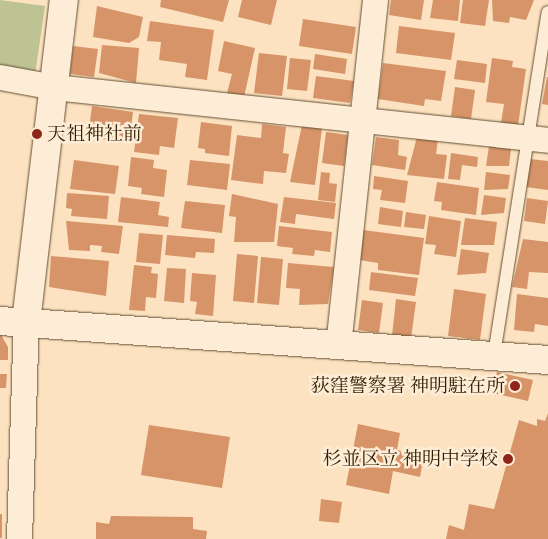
<!DOCTYPE html>
<meta charset="utf-8">
<style>
body{margin:0}
#map{position:relative;width:548px;height:539px;overflow:hidden;background:#fce2c0;font-family:"Gentium Book Plus","Noto Serif JP",serif}
div>[style]{position:absolute}
[style*='--x']{left:calc(var(--x)*1px);top:calc(var(--y)*1px);width:calc(var(--w)*1px);rotate:calc(var(--a)*1deg)}
.green>*{inset:0;background:#bdc393}
.building>*{inset:0;background:#d69468}
.roads{filter:drop-shadow(0 0 1px #634f32) drop-shadow(0 0 1px #634f32)}
.service>*{height:12px;margin:-6px;padding:0 6px;transform-origin:6px;border-radius:6px;background:#fdecd6}
.minor>*{height:25px;margin:-12.5px;padding:0 12.5px;transform-origin:12.5px;border-radius:12.5px;background:#fdecd6}
.tertiary>*{height:28px;margin:-14px;padding:0 14px;transform-origin:14px;border-radius:14px;background:#fdecd6}
.dots>*{width:14px;height:14px;translate:-50% -50%;box-sizing:border-box;border:2px solid #fdecd6;border-radius:50%}
span{translate:-50% -50%;white-space:nowrap;text-align:center;line-height:1.15;-webkit-text-stroke:5px #fdecd6;paint-order:stroke}
.poi-label{font-size:19px;color:#301e02}
.left{translate:0 -50%;text-align:left}
.right{translate:-100% -50%;text-align:right}
</style>
<div id="map">
<div class="green">
<div style="clip-path:polygon(0 0,45px 6px,35px 75px,0 71px)"></div>
</div>
<div class="building">
<div style="clip-path:polygon(161px 0,229px 0,223px 22px,160px 7px)"></div>
<div style="clip-path:polygon(242px 0,277px 0,271px 25px,238px 17px)"></div>
<div style="clip-path:polygon(391px 0,424px 0,421px 20px,389px 15px)"></div>
<div style="clip-path:polygon(433px 0,460px 0,458px 21px,430px 18px)"></div>
<div style="clip-path:polygon(463px 0,489px 0,485px 26px,460px 23px)"></div>
<div style="clip-path:polygon(492px 0,534px 0,526px 20px,510px 17px,509px 23px,493px 21px)"></div>
<div style="clip-path:polygon(97px 6px,143px 17px,139px 37px,129px 43px,93px 37px)"></div>
<div style="clip-path:polygon(303px 19px,356px 27px,352px 54px,299px 46px)"></div>
<div style="clip-path:polygon(150px 21px,214px 30px,207px 80px,185px 77px,187px 64px,159px 60px,161px 42px,147px 41px)"></div>
<div style="clip-path:polygon(399px 26px,455px 33px,451px 60px,396px 53px)"></div>
<div style="clip-path:polygon(224px 41px,255px 48px,244px 97px,227px 93px,232px 74px,218px 71px)"></div>
<div style="clip-path:polygon(102px 45px,139px 48px,136px 83px,99px 73px)"></div>
<div style="clip-path:polygon(73px 46px,98px 49px,94px 77px,70px 74px)"></div>
<div style="clip-path:polygon(259px 53px,287px 56px,282px 96px,254px 93px)"></div>
<div style="clip-path:polygon(315px 54px,347px 59px,345px 74px,313px 69px)"></div>
<div style="clip-path:polygon(290px 58px,311px 60px,307px 91px,287px 89px)"></div>
<div style="clip-path:polygon(492px 58px,513px 61px,512px 67px,526px 69px,518px 126px,501px 123px,504px 104px,486px 102px)"></div>
<div style="clip-path:polygon(457px 60px,487px 64px,485px 83px,454px 79px)"></div>
<div style="clip-path:polygon(383px 63px,446px 71px,441px 101px,425px 99px,424px 106px,378px 99px)"></div>
<div style="clip-path:polygon(316px 76px,354px 81px,350px 103px,313px 98px)"></div>
<div style="clip-path:polygon(547px 77px,548px 77px,548px 105px,542px 104px)"></div>
<div style="clip-path:polygon(455px 87px,475px 90px,471px 119px,451px 116px)"></div>
<div style="clip-path:polygon(92px 106px,133px 112px,129px 143px,88px 137px)"></div>
<div style="clip-path:polygon(139px 114px,178px 118px,174px 148px,160px 146px,159px 155px,134px 152px)"></div>
<div style="clip-path:polygon(201px 122px,232px 126px,229px 156px,205px 153px,205px 149px,198px 148px)"></div>
<div style="clip-path:polygon(262px 124px,286px 127px,283px 153px,289px 154px,286px 173px,264px 171px,263px 184px,231px 180px,237px 135px,261px 138px)"></div>
<div style="clip-path:polygon(302px 125px,322px 128px,315px 185px,290px 182px)"></div>
<div style="clip-path:polygon(326px 132px,348px 135px,344px 166px,322px 163px)"></div>
<div style="clip-path:polygon(376px 137px,399px 140px,398px 155px,407px 157px,405px 170px,372px 165px)"></div>
<div style="clip-path:polygon(417px 137px,438px 140px,436px 154px,447px 155px,444px 179px,407px 175px)"></div>
<div style="clip-path:polygon(489px 146px,511px 149px,509px 166px,486px 166px)"></div>
<div style="clip-path:polygon(451px 153px,478px 157px,477px 167px,462px 165px,460px 180px,448px 179px)"></div>
<div style="clip-path:polygon(131px 157px,154px 160px,153px 168px,167px 170px,164px 197px,141px 194px,142px 188px,128px 186px)"></div>
<div style="clip-path:polygon(530px 159px,548px 161px,548px 190px,526px 187px)"></div>
<div style="clip-path:polygon(74px 160px,119px 166px,115px 194px,70px 189px)"></div>
<div style="clip-path:polygon(190px 160px,230px 164px,227px 190px,187px 185px)"></div>
<div style="clip-path:polygon(321px 172px,330px 173px,329px 183px,337px 184px,335px 202px,318px 200px)"></div>
<div style="clip-path:polygon(486px 172px,510px 175px,508px 189px,484px 190px)"></div>
<div style="clip-path:polygon(374px 176px,408px 181px,405px 203px,380px 200px,382px 190px,373px 189px)"></div>
<div style="clip-path:polygon(437px 182px,479px 188px,476px 215px,441px 210px,442px 202px,434px 201px)"></div>
<div style="clip-path:polygon(67px 193px,109px 196px,107px 219px,71px 216px,72px 209px,66px 208px)"></div>
<div style="clip-path:polygon(232px 194px,278px 204px,274px 242px,234px 242px,236px 217px,229px 216px)"></div>
<div style="clip-path:polygon(484px 195px,506px 198px,504px 213px,481px 215px)"></div>
<div style="clip-path:polygon(121px 197px,160px 202px,158px 215px,169px 217px,168px 227px,118px 222px)"></div>
<div style="clip-path:polygon(284px 197px,336px 203px,334px 219px,296px 214px,295px 224px,280px 222px)"></div>
<div style="clip-path:polygon(527px 198px,548px 201px,545px 224px,524px 221px)"></div>
<div style="clip-path:polygon(185px 201px,225px 205px,222px 233px,181px 228px)"></div>
<div style="clip-path:polygon(380px 207px,403px 211px,401px 227px,378px 224px)"></div>
<div style="clip-path:polygon(406px 212px,426px 215px,424px 229px,404px 227px)"></div>
<div style="clip-path:polygon(429px 216px,461px 221px,456px 257px,434px 254px,436px 245px,425px 244px)"></div>
<div style="clip-path:polygon(465px 218px,497px 222px,494px 245px,461px 245px)"></div>
<div style="clip-path:polygon(66px 221px,123px 226px,119px 254px,101px 252px,102px 246px,90px 245px,90px 251px,69px 250px)"></div>
<div style="clip-path:polygon(279px 226px,332px 232px,330px 252px,315px 250px,314px 256px,292px 254px,293px 248px,277px 246px)"></div>
<div style="clip-path:polygon(363px 230px,424px 238px,419px 275px,378px 270px,378px 263px,359px 260px)"></div>
<div style="clip-path:polygon(139px 233px,163px 235px,160px 264px,136px 262px)"></div>
<div style="clip-path:polygon(167px 235px,215px 239px,214px 253px,196px 252px,195px 258px,165px 255px)"></div>
<div style="clip-path:polygon(523px 239px,548px 242px,548px 273px,529px 272px,527px 289px,512px 287px)"></div>
<div style="clip-path:polygon(461px 249px,489px 253px,486px 273px,457px 275px)"></div>
<div style="clip-path:polygon(237px 254px,258px 256px,254px 303px,233px 301px)"></div>
<div style="clip-path:polygon(51px 256px,109px 261px,106px 296px,49px 287px)"></div>
<div style="clip-path:polygon(261px 257px,283px 259px,279px 305px,257px 303px)"></div>
<div style="clip-path:polygon(288px 263px,334px 267px,328px 304px,299px 305px,300px 289px,286px 288px)"></div>
<div style="clip-path:polygon(134px 265px,152px 267px,151px 273px,158px 274px,156px 298px,146px 297px,145px 311px,129px 310px)"></div>
<div style="clip-path:polygon(167px 268px,186px 269px,184px 303px,164px 301px)"></div>
<div style="clip-path:polygon(371px 272px,418px 278px,415px 296px,369px 290px)"></div>
<div style="clip-path:polygon(192px 273px,216px 275px,213px 316px,195px 314px,197px 302px,190px 301px)"></div>
<div style="clip-path:polygon(454px 289px,486px 294px,480px 340px,448px 336px)"></div>
<div style="clip-path:polygon(517px 294px,548px 298px,548px 326px,535px 324px,534px 332px,514px 330px)"></div>
<div style="clip-path:polygon(396px 299px,416px 302px,411px 338px,392px 336px)"></div>
<div style="clip-path:polygon(362px 300px,383px 303px,379px 333px,358px 330px)"></div>
<div style="clip-path:polygon(0 333px,8px 347px,8px 360px,0 360px)"></div>
<div style="clip-path:polygon(497px 372px,533px 380px,528px 401px,492px 393px)"></div>
<div style="clip-path:polygon(0 374px,7px 374px,6px 388px,0 388px)"></div>
<div style="clip-path:polygon(548px 413px,548px 539px,446px 539px,449px 525px,464px 530px,469px 504px,494px 509px,519px 420px,537px 426px,537px 419px,545px 421px)"></div>
<div style="clip-path:polygon(358px 424px,400px 433px,397px 450px,424px 455px,420px 477px,393px 471px,389px 494px,346px 485px)"></div>
<div style="clip-path:polygon(149px 425px,230px 437px,222px 488px,141px 475px)"></div>
<div style="clip-path:polygon(321px 499px,342px 502px,339px 523px,319px 521px)"></div>
<div style="clip-path:polygon(0 514px,2px 514px,2px 538px,0 538px)"></div>
<div style="clip-path:polygon(111px 516px,193px 517px,193px 529px,207px 531px,206px 539px,96px 539px,96px 522px,109px 524px)"></div>
</div>
<div class="roads">
<div class="service">
<div style="--x:494;--y:355;--w:347;--a:-81.1"></div>
</div>
<div class="minor">
<div style="--x:0;--y:77;--w:55;--a:10.5"></div>
<div style="--x:54;--y:87;--w:497;--a:6.1"></div>
<div style="--x:338;--y:346;--w:348;--a:-83.9"></div>
<div style="--x:19;--y:539;--w:217;--a:-88.2"></div>
</div>
<div class="tertiary">
<div style="--x:0;--y:321;--w:549;--a:4.07"></div>
<div style="--x:26;--y:322;--w:324;--a:-83.3"></div>
</div>
</div>
<div class="dots">
<div style="left:37px;top:134px;background:#8f2418"></div>
<div style="left:515px;top:386px;background:#8f2418"></div>
<div style="left:508px;top:459px;background:#8f2418"></div>
</div>
<div class="poi-label">
<span class="left" style="left:47px;top:134px">天祖神社前</span>
<span class="right" style="left:505px;top:386px">荻窪警察署 神明駐在所</span>
<span class="right" style="left:498px;top:459px">杉並区立 神明中学校</span>
</div>
</div>
